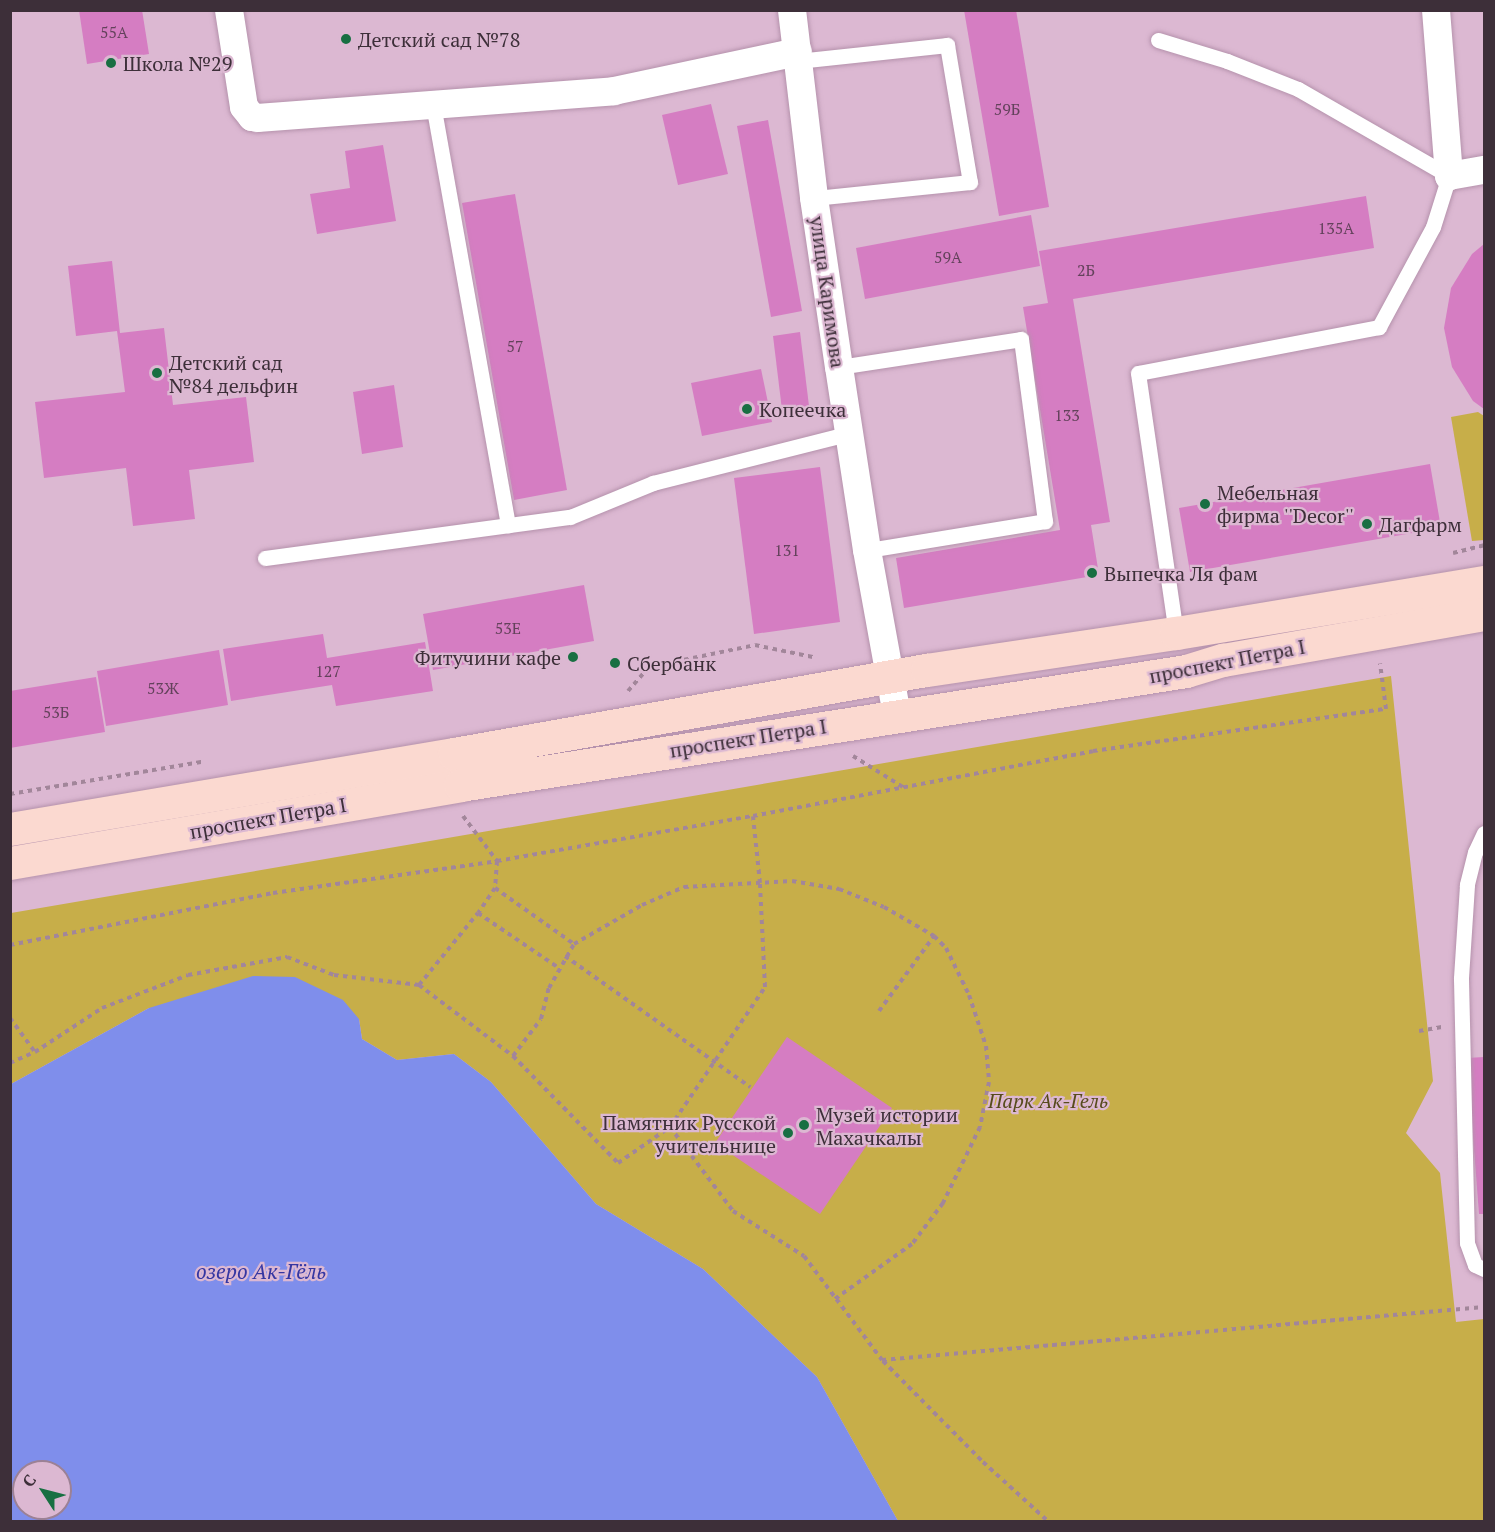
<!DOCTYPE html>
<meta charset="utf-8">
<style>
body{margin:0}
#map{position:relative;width:1495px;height:1532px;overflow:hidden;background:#dcb8d2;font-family:"PT Serif",serif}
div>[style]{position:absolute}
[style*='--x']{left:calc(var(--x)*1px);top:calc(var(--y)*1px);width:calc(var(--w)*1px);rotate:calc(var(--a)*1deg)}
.green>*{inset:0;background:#c7ae49}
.water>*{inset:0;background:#7f8eeb}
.building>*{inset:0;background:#d57dc2}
.path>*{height:4px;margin-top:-2px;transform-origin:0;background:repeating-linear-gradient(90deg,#a2869a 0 4.5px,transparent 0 9px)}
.roads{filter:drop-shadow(0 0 2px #b592ac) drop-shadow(0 0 2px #b592ac)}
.service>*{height:15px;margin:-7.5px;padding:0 7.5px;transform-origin:7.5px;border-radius:7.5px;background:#fff}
.minor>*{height:28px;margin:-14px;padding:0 14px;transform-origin:14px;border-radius:14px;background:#fff}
.primary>*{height:33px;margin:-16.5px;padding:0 16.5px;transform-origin:16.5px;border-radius:16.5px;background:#fbd9d0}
.dots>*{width:16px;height:16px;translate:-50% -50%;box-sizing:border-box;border:3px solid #dcb8d2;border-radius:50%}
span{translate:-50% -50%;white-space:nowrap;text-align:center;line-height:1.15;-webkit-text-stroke:4.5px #dcb8d2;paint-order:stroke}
.number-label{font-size:16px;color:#63425b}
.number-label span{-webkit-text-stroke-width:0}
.poi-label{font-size:20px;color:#3d2f39}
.left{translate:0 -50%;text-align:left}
.right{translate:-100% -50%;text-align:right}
.street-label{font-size:20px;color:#3d2f39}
.park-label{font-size:20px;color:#574b1c;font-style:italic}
.water-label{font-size:21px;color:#3536a2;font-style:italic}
.frame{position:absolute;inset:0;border:12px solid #3d2f39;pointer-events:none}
.north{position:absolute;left:12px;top:1460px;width:60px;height:60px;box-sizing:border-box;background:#dcb8d2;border:2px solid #9c8195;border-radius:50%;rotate:306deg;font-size:16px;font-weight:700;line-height:24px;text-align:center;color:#3d2f39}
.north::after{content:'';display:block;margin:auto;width:21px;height:27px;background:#186f42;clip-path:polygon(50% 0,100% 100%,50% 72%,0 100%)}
</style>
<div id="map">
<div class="green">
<div style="clip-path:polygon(1478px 412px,1484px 416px,1484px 540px,1472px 541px,1451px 417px)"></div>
<div style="clip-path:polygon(1391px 676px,1433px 1081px,1406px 1133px,1440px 1173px,1456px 1322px,1484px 1319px,1484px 1521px,898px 1521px,817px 1377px,703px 1269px,596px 1204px,491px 1082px,454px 1054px,397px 1060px,362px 1039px,359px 1019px,149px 1008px,11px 1084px,11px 913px)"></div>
</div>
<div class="water">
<div style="clip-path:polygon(evenodd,253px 976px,295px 977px,343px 1000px,359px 1019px,362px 1039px,397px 1060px,454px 1054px,491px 1082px,596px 1204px,703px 1269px,817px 1377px,898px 1521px,11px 1521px,11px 1084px,149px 1008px,253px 976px,24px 1472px,60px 1472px,60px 1508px,24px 1508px,24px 1472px)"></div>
</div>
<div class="building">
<div style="clip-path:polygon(79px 10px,142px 10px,149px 54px,87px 64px)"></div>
<div style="clip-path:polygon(964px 10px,1016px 10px,1049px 207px,999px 216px)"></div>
<div style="clip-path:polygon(711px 104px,728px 174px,678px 185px,662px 115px)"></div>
<div style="clip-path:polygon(768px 120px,802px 311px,771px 317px,737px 126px)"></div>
<div style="clip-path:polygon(383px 145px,396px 221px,317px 234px,310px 194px,350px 188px,345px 151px)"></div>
<div style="clip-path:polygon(515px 194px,567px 490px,514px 500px,462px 203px)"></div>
<div style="clip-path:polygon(1366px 196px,1374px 248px,1073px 299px,1110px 522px,1091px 525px,1099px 575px,904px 608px,896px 558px,1060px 530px,1023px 307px,1048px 303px,1039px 251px)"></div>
<div style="clip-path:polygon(1031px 215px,1040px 266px,865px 299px,856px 248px)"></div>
<div style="clip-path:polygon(1484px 244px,1484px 409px,1473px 401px,1452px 367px,1444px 328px,1451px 288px,1472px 254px)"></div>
<div style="clip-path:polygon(112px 261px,120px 333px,164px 328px,173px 405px,246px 397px,254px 462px,189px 470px,195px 519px,133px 526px,126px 468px,44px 478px,35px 402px,125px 392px,117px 331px,76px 336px,68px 266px)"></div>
<div style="clip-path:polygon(800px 332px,809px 406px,782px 410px,773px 336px)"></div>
<div style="clip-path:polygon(761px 369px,772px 422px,702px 436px,691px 383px)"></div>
<div style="clip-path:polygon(394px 385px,403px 447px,362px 454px,353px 392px)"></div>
<div style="clip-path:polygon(1430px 464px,1441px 528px,1190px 572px,1179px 508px)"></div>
<div style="clip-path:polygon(820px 467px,840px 622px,754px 634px,734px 478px)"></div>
<div style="clip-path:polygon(584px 585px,594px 641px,433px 670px,423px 614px)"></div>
<div style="clip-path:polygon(323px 634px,327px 658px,425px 642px,433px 691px,336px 706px,332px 685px,231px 701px,223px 649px)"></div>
<div style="clip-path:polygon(219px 650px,228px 705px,106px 726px,97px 671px)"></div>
<div style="clip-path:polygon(96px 677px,105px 732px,10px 748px,10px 691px)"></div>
<div style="clip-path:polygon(787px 1037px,892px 1108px,820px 1214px,715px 1143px)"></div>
<div style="clip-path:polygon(1484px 1057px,1484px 1214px,1479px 1214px,1467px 1058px)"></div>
</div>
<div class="path">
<div style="--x:1453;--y:553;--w:32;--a:-14"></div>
<div style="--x:628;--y:691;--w:32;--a:-49"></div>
<div style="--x:649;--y:667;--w:108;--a:-11.7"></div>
<div style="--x:755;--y:645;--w:59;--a:11.7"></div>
<div style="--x:853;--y:756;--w:59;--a:31.8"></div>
<div style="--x:10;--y:794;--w:195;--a:-9.5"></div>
<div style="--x:463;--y:816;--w:56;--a:52.9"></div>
<div style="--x:497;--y:861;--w:27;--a:94"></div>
<div style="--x:495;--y:888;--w:97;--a:35.3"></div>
<div style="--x:495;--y:888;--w:30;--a:124"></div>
<div style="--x:478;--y:913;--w:98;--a:34.2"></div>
<div style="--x:10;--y:945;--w:268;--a:-11.2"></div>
<div style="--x:273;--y:893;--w:226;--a:-8.1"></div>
<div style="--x:497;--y:861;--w:260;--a:-10"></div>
<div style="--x:753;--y:816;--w:346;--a:-10.8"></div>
<div style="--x:1093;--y:751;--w:296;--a:-8.2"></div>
<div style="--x:1386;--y:709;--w:46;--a:-97.4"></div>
<div style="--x:565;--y:956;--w:227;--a:35.3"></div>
<div style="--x:419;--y:985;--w:93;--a:-50.7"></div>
<div style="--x:879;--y:1011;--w:93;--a:-53.7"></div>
<div style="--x:10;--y:1018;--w:42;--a:53.7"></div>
<div style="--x:1419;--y:1031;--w:23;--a:-10"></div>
<div style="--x:513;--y:1056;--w:46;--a:-52.9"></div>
<div style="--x:541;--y:1019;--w:32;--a:-76"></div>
<div style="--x:549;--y:988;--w:51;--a:-60.4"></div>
<div style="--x:574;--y:944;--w:78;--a:-29.8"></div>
<div style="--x:642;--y:905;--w:46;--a:-23.2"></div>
<div style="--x:684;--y:887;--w:108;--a:-3.2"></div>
<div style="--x:792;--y:881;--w:48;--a:9.7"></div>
<div style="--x:839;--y:889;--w:48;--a:21.8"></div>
<div style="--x:884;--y:907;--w:58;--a:30.1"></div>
<div style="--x:934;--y:936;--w:17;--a:45"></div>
<div style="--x:946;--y:948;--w:52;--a:63.9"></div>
<div style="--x:969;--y:995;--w:54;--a:71.6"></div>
<div style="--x:986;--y:1046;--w:36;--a:85"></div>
<div style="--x:989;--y:1082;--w:46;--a:101.3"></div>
<div style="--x:980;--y:1127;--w:85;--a:116"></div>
<div style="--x:943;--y:1203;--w:51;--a:127.1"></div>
<div style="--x:912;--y:1244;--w:95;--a:144.5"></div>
<div style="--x:10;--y:1063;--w:27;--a:-24"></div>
<div style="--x:35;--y:1052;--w:80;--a:-33.3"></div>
<div style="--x:102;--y:1008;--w:92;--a:-21"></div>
<div style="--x:188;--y:975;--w:101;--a:-10.3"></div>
<div style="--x:287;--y:957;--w:50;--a:21"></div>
<div style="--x:334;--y:975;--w:86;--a:6.7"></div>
<div style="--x:419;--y:985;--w:118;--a:37.1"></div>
<div style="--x:513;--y:1056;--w:150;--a:45.5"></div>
<div style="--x:618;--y:1163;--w:63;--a:-34.7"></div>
<div style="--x:670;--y:1127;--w:169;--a:-55.8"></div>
<div style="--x:765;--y:987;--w:104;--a:-92.8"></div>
<div style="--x:760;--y:883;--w:67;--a:-96"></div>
<div style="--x:670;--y:1127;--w:105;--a:53.1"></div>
<div style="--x:733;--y:1211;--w:84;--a:32.4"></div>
<div style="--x:804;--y:1256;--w:130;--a:53.1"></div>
<div style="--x:882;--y:1360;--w:604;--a:-5.03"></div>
<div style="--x:883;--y:1361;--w:142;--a:45.3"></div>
<div style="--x:983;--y:1462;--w:89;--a:42.3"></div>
</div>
<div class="roads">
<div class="service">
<div style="--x:1158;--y:40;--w:72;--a:16.9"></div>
<div style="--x:1227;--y:61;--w:76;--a:21.5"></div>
<div style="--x:1298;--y:89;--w:174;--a:29.9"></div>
<div style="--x:1449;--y:176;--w:53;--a:107.4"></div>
<div style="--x:1433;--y:227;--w:114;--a:118.4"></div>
<div style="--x:1379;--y:327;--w:245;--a:169.2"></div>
<div style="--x:1138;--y:373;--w:263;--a:81.7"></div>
<div style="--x:798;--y:61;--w:150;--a:-6.1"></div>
<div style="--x:947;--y:45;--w:139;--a:80.5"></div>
<div style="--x:970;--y:182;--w:157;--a:174.1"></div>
<div style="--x:433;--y:104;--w:428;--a:79.9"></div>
<div style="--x:839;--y:367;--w:184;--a:-8.7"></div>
<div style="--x:1021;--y:339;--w:184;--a:82.5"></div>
<div style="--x:1045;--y:521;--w:180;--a:170.7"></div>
<div style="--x:265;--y:558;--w:308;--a:-7.7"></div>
<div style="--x:570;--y:517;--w:90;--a:-22.3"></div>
<div style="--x:653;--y:483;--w:204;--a:-14.2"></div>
<div style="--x:1484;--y:833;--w:21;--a:115"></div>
<div style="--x:1475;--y:852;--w:34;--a:104"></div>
<div style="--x:1467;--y:885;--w:94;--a:93.7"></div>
<div style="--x:1461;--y:979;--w:264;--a:88.7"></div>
<div style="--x:1467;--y:1243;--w:23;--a:70"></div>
<div style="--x:1475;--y:1265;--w:10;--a:24"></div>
</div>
<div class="minor">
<div style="--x:229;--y:10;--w:98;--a:81.2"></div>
<div style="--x:244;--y:107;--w:13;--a:51"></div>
<div style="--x:252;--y:117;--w:6;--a:9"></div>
<div style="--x:258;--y:118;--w:357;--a:-4.3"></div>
<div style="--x:614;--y:91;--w:188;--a:-12"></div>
<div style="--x:792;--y:10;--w:189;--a:83.3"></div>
<div style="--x:814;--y:198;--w:171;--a:81.6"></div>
<div style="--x:839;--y:367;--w:185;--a:81.3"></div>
<div style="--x:867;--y:550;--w:168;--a:79.7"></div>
<div style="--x:1436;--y:10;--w:167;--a:85.5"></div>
<div style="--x:1449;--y:176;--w:36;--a:-10"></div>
</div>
<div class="primary">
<div style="--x:10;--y:829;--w:450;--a:-9.6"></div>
<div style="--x:454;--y:754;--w:480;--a:-10.1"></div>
<div style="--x:927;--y:670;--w:252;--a:-8.5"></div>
<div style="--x:1176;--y:633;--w:312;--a:-9.4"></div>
<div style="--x:10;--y:863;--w:457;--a:-9.8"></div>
<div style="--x:460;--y:785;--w:735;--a:-8.92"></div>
<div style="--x:1186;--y:671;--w:39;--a:-17"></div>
<div style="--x:1223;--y:660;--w:265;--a:-10"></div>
</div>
</div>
<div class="dots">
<div style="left:346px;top:39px;background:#186f42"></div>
<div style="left:111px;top:63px;background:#186f42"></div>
<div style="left:157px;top:373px;background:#186f42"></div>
<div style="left:747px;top:409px;background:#186f42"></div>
<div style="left:1205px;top:504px;background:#186f42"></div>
<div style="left:1367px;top:524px;background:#186f42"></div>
<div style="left:1092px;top:573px;background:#186f42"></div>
<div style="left:573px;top:657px;background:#186f42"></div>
<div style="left:615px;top:663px;background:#186f42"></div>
<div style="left:804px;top:1125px;background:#186f42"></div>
<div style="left:788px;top:1133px;background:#186f42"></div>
</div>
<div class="number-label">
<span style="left:114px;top:32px">55А</span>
<span style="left:1007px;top:109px">59Б</span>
<span style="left:1336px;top:228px">135А</span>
<span style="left:948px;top:257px">59А</span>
<span style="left:1086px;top:270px">2Б</span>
<span style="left:515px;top:346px">57</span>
<span style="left:1067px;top:415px">133</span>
<span style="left:787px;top:550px">131</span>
<span style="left:508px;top:628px">53Е</span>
<span style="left:328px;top:671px">127</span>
<span style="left:163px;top:688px">53Ж</span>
<span style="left:56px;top:712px">53Б</span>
</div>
<div class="poi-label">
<span class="left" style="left:358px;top:39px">Детский сад №78</span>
<span class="left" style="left:123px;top:63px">Школа №29</span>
<span class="left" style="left:169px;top:374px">Детский сад<br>№84 дельфин</span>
<span class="left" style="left:759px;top:409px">Копеечка</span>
<span class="left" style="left:1217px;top:504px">Мебельная<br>фирма ''Decor''</span>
<span class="left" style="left:1379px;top:524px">Дагфарм</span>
<span class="left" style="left:1104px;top:573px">Выпечка Ля фам</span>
<span class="right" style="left:561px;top:657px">Фитучини кафе</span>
<span class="left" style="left:627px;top:663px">Сбербанк</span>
<span class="left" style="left:816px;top:1126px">Музей истории<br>Махачкалы</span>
<span class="right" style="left:776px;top:1134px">Памятник Русской<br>учительнице</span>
</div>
<div class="street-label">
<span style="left:828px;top:292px;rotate:82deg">улица Каримова</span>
<span style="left:1227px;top:661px;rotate:-11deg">проспект Петра I</span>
<span style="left:748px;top:738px;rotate:-9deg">проспект Петра I</span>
<span style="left:268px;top:818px;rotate:-10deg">проспект Петра I</span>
</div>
<div class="park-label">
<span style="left:1048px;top:1100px">Парк Ак-Гель</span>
</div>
<div class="water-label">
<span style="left:261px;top:1271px">озеро Ак-Гёль</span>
</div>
<div class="frame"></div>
<div class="north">С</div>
</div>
